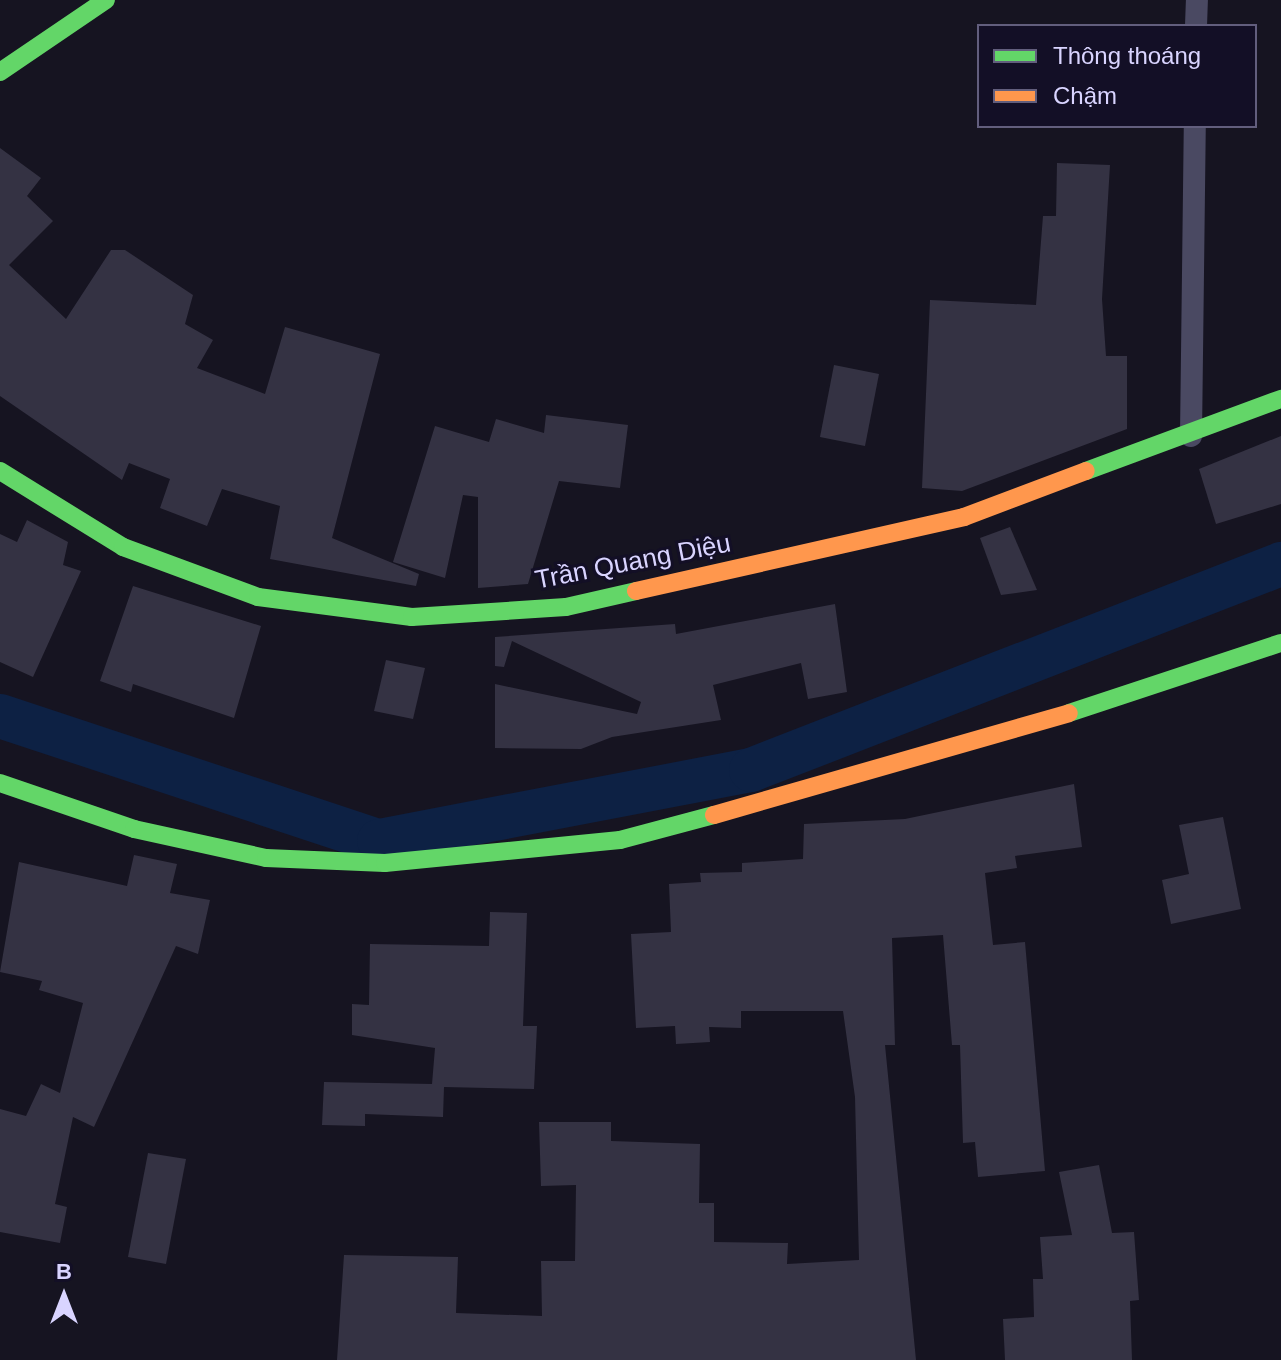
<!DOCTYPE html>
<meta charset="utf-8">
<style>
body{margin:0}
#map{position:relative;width:1281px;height:1360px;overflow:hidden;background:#161421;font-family:Arial,sans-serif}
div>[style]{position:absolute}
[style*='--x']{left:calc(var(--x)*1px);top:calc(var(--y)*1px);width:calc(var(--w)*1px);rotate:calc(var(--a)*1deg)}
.canal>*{height:44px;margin:-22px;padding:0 22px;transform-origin:22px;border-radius:22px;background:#0d2144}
.building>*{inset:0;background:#343243}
.lane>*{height:22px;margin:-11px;padding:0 11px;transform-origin:11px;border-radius:11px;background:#4a4962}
.fast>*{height:18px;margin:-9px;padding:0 9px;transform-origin:9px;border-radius:9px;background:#63d668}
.slow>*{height:18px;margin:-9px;padding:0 9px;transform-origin:9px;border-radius:9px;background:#ff974d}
span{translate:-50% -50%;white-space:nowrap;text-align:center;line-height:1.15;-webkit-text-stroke:6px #130f26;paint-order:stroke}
.street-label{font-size:26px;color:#d9d4ff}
.legend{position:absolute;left:977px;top:24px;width:280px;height:104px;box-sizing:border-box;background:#130f26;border:2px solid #625e7d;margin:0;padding:10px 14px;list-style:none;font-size:24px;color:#d9d4ff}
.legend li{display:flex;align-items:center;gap:16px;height:40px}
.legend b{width:40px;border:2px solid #625e7d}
.north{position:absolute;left:24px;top:1256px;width:80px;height:80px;-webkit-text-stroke:6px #130f26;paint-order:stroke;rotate:0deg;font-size:22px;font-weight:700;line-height:32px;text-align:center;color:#d9d4ff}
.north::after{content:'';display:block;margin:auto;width:28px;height:36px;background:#d9d4ff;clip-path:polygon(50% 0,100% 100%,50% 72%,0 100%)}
</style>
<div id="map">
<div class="canal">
<div style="--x:0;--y:716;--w:399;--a:18.3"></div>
<div style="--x:379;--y:841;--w:379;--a:-10.8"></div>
<div style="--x:751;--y:770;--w:569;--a:-21.24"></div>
</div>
<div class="building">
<div style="clip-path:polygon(0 148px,41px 178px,27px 196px,53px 221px,9px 265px,66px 319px,111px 250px,125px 250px,193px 295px,185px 324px,213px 340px,197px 368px,265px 394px,285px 327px,380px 354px,332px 538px,419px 574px,416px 586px,270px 559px,280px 506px,222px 489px,207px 526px,160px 508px,170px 479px,129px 463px,122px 480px,0 396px)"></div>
<div style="clip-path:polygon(1057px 163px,1110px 165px,1102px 299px,1106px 356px,1127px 356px,1127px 429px,962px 491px,922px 488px,930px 300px,1036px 305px,1043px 216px,1056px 216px)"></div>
<div style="clip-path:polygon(834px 365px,879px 374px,865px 446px,820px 437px)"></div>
<div style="clip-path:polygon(546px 415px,628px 425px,620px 488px,559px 481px,528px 584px,478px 588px,478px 497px,463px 495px,445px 578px,393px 562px,435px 426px,489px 442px,496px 419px,544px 433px)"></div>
<div style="clip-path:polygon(1281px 436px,1281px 504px,1216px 524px,1199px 469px)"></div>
<div style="clip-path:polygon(27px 520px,68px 542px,63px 565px,81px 571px,33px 677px,0 662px,0 534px,17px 542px)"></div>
<div style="clip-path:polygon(1010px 527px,1037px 590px,1001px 595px,980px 538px)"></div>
<div style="clip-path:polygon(133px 586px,261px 626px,234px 718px,133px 684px,131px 692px,100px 681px)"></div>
<div style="clip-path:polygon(835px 604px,847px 692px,808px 699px,801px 663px,713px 685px,721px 720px,612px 737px,581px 749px,495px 748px,495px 684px,637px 714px,641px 702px,512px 641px,504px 667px,495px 666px,495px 637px,675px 624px,676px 634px)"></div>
<div style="clip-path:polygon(386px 660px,425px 668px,413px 719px,374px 711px)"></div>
<div style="clip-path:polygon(1074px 784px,1082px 847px,1015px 856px,1017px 868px,985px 873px,993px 945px,1025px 942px,1045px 1171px,978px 1177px,975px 1142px,963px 1143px,960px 1045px,952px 1045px,943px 935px,892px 938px,895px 1045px,885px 1045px,916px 1360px,337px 1360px,344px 1255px,458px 1257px,456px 1313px,542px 1316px,541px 1261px,575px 1261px,576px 1185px,541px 1186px,539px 1122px,611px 1122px,611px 1141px,700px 1144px,699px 1203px,714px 1203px,714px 1242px,788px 1243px,787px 1264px,859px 1260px,855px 1097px,843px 1011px,741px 1011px,741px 1028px,709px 1027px,710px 1042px,676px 1044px,675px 1026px,636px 1028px,631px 934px,671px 932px,669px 884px,701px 882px,700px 873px,742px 872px,742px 863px,803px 859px,804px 824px,905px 819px)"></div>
<div style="clip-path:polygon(1223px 817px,1241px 909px,1171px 924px,1162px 880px,1189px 874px,1179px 825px)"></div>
<div style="clip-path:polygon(134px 855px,177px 864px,170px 893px,210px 900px,198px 954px,176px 946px,94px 1127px,73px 1117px,55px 1204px,67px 1207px,60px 1243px,0 1232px,0 1109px,26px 1116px,41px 1084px,60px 1093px,83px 1003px,39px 990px,42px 981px,0 972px,19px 862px,127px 886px)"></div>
<div style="clip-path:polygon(490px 912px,527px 913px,523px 1026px,537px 1026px,534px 1089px,444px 1087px,443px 1117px,365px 1114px,365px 1126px,322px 1125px,324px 1082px,432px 1084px,435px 1048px,352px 1035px,352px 1004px,369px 1005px,370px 944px,489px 946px)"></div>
<div style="clip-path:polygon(148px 1153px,186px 1159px,166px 1264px,128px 1257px)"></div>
<div style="clip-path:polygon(1099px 1165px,1112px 1233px,1134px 1232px,1139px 1300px,1130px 1301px,1132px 1360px,1005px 1360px,1003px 1319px,1034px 1317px,1033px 1279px,1043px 1279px,1040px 1237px,1072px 1235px,1059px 1172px)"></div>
</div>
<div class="lane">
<div style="--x:1196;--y:26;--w:26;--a:-88"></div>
<div style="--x:1191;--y:436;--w:310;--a:-89.3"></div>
</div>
<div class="fast">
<div style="--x:0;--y:72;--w:128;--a:-34.2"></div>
<div style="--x:0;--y:471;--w:145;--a:31.7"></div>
<div style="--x:123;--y:547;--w:144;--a:20.3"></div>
<div style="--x:258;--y:597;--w:155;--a:7.4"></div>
<div style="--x:412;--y:617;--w:154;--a:-3.7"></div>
<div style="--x:566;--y:607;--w:72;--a:-12.9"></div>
<div style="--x:1086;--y:471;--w:208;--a:-20.3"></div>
<div style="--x:1069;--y:713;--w:223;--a:-18.3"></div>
<div style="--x:0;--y:783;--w:142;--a:18.9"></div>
<div style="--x:134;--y:829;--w:135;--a:12.4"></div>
<div style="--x:266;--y:858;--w:119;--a:2.4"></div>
<div style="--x:385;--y:863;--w:236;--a:-5.6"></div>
<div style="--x:620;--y:840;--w:97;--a:-14.9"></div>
</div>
<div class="slow">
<div style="--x:636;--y:591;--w:336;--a:-12.7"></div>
<div style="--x:964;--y:517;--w:130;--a:-20.7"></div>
<div style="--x:714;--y:815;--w:369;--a:-16"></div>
</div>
<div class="street-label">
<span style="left:633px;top:562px;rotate:-11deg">Trần Quang Diệu</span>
</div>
<ul class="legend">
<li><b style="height:10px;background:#63d668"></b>Thông thoáng</li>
<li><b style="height:10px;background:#ff974d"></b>Chậm</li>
</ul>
<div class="north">B</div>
</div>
